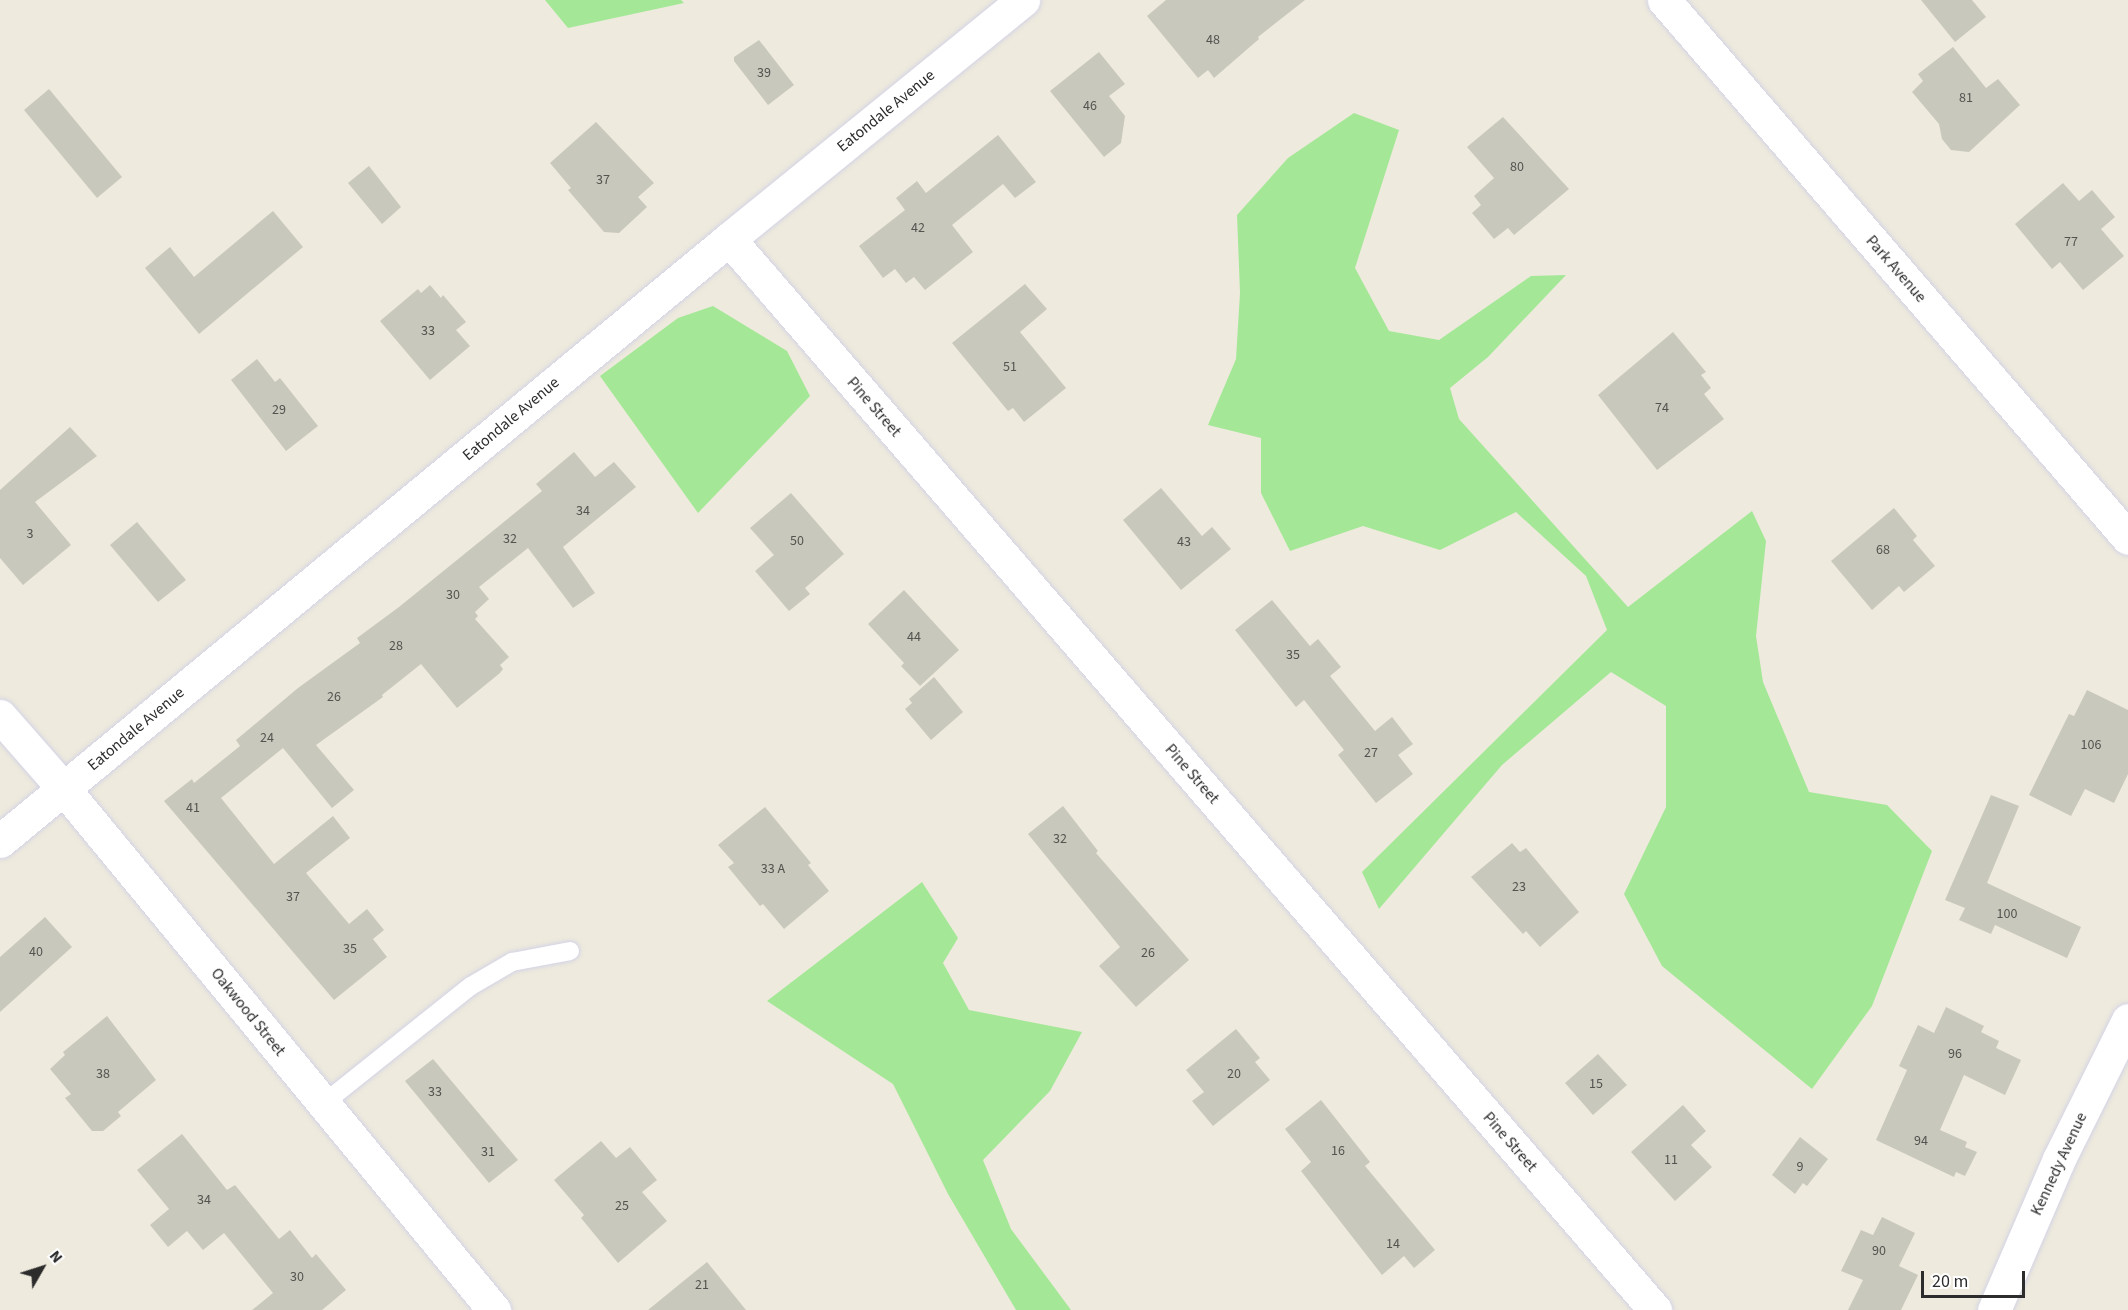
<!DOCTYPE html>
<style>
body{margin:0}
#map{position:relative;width:2128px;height:1310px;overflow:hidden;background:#eeeadd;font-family:"Source Sans 3",sans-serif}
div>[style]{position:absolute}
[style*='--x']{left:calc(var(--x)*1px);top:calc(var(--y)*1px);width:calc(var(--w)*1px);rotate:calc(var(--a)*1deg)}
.green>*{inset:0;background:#a4e897}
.building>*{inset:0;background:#c9c8bc}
.roads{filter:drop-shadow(0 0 2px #d3d3e5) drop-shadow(0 0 2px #d3d3e5)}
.service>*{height:18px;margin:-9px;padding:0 9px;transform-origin:9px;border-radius:9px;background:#fff}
.minor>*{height:33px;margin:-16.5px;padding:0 16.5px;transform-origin:16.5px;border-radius:16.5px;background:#fff}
span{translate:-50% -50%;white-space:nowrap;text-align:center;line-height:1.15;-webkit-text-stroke:6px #fff;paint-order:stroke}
.number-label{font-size:14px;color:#535350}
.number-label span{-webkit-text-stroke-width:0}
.street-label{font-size:16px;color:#2c2c2c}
.north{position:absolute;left:12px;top:1238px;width:60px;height:60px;-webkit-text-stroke:4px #fff;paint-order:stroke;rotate:51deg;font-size:16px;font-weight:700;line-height:24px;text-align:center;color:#2c2c2c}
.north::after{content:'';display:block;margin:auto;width:21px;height:27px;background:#2c2c2c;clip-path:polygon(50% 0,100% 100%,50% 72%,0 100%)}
.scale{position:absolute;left:1921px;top:1271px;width:104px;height:27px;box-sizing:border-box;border:3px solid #2c2c2c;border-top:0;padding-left:8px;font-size:18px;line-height:21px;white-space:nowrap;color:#2c2c2c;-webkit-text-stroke:4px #fff;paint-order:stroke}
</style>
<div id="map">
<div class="green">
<div style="clip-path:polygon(545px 0,681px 0,684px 3px,568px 28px)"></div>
<div style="clip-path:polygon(1354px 113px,1399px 130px,1355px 268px,1389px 331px,1439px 340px,1531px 276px,1566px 275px,1488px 357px,1450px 388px,1459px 419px,1628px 607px,1752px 511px,1766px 541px,1756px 636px,1763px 682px,1809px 792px,1887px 805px,1932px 851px,1872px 1006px,1812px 1089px,1662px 966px,1624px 894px,1666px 807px,1666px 706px,1611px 672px,1502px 765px,1379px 909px,1362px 872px,1607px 630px,1586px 576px,1516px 512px,1440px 550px,1363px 526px,1290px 551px,1261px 493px,1261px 438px,1208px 425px,1236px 359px,1240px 293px,1237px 215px,1288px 158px)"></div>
<div style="clip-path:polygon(713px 306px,787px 351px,810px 396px,698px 513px,600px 376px,678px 318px)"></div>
<div style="clip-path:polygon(922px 882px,958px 938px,943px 963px,969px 1010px,1082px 1032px,1050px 1091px,983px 1160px,1011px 1229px,1071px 1310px,1016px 1310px,948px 1194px,893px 1084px,767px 1001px)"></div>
</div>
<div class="building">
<div style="clip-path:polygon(1166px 0,1305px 0,1258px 37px,1259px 39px,1214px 78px,1208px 70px,1198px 78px,1147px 16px)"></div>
<div style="clip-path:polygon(1921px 0,1972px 0,1986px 17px,1955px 42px)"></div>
<div style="clip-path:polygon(759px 40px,794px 85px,768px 105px,734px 61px,734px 57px)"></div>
<div style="clip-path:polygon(1953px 47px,1986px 88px,1998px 79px,2020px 105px,1969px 152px,1951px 150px,1942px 139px,1939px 124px,1912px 92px,1923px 81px,1918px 74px)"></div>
<div style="clip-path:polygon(1099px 52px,1125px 84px,1109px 96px,1125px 116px,1121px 143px,1104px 157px,1050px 91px)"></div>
<div style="clip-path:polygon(49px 89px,122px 177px,97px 198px,24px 110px)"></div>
<div style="clip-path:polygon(1503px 117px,1569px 189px,1514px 235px,1508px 228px,1494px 239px,1472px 213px,1481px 205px,1474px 196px,1494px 178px,1467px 147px)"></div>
<div style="clip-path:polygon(596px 122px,654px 183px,638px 197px,647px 207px,619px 233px,604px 232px,568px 190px,571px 188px,550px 163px)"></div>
<div style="clip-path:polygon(998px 135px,1036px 182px,1015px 198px,1003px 184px,952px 225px,973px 252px,925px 290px,914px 277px,906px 283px,895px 269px,883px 278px,859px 246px,905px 210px,896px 198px,917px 181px,926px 193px)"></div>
<div style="clip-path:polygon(369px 166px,401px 207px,382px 224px,348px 183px)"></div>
<div style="clip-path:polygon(2063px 183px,2079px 201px,2092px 190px,2115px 217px,2101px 229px,2124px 256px,2083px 290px,2060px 262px,2052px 269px,2015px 224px)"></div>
<div style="clip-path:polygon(273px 211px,303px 247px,199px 334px,145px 268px,170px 247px,194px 277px)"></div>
<div style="clip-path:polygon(1025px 284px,1047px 309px,1020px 332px,1066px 388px,1024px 422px,1013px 408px,1008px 411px,952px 343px)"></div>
<div style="clip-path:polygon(430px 285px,441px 298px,443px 295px,466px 322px,456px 330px,470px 346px,430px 380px,380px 321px,418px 289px,421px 293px)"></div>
<div style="clip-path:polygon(1673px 332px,1706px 372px,1701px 375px,1711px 388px,1704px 394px,1724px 419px,1657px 470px,1598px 395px)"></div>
<div style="clip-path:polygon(257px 359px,275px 382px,280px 378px,318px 426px,286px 451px,231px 380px)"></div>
<div style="clip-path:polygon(70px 427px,97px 456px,35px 502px,71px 545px,23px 585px,0 558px,0 490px)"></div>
<div style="clip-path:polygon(574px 452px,595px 477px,614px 462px,636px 487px,563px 547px,595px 593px,573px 608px,528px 548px,479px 587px,489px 599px,475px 612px,478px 616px,475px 619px,509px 657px,500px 665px,503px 669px,500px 673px,457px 708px,421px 664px,382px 695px,383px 697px,316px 745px,354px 790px,332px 808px,283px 748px,221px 798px,274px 864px,333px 816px,350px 838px,306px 873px,349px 924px,367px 909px,384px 930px,373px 939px,387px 957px,334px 1000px,164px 801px,192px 779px,194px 783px,240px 746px,236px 740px,298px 688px,360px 643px,357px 638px,399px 607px,542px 491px,536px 484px)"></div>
<div style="clip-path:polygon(1161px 488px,1202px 536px,1212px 527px,1231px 549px,1181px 590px,1123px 520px)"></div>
<div style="clip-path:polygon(791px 493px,844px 554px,805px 588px,810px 594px,789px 611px,755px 571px,774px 555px,750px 528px)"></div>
<div style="clip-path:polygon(1894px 508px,1917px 536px,1913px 540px,1935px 566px,1904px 592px,1899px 586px,1872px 610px,1831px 561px)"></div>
<div style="clip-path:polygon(137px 522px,186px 580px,158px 602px,110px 545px)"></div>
<div style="clip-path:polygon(904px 590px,959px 650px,920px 686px,901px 666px,904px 663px,868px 624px)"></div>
<div style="clip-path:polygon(1272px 600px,1310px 646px,1318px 639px,1341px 667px,1330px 676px,1375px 731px,1392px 717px,1413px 744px,1398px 755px,1413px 774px,1376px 803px,1338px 755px,1344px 750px,1304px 700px,1296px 707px,1235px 630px)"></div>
<div style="clip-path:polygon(934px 677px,963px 712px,931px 740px,905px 709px,912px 703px,909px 699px)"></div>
<div style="clip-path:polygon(2087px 690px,2128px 710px,2128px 774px,2114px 803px,2085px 789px,2071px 816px,2029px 795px,2069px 714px,2074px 716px)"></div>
<div style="clip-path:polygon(1991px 795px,2019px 806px,1987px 883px,2081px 927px,2067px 958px,1995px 925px,1991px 934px,1959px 920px,1965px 908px,1945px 900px)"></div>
<div style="clip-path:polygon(1063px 806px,1098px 851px,1096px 853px,1189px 960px,1136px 1007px,1099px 966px,1120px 947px,1028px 834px)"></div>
<div style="clip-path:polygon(765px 807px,811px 863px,808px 865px,829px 891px,784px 929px,763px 904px,760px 906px,728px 867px,734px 863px,718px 845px)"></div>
<div style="clip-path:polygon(1512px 843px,1520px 852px,1526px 848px,1579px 912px,1540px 947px,1526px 931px,1523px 934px,1471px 877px)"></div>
<div style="clip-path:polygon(45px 917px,72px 947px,0 1012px,0 957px)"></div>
<div style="clip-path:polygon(1946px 1007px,1984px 1026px,1981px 1032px,1999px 1041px,1996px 1048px,2021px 1060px,2005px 1095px,1964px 1075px,1940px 1130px,1967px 1142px,1965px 1147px,1977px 1152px,1965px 1176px,1956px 1172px,1954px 1177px,1876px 1140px,1907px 1070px,1899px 1066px,1918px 1025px,1934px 1033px)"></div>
<div style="clip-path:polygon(107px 1016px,156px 1080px,118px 1112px,121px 1116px,103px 1131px,92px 1131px,65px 1098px,71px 1094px,50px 1069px,65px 1055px,63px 1052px)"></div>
<div style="clip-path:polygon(1236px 1029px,1260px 1058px,1255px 1062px,1270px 1080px,1213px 1126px,1192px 1101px,1204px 1092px,1186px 1070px)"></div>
<div style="clip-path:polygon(1598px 1054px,1627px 1085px,1593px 1115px,1565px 1083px)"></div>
<div style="clip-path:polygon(433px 1059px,518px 1160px,489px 1183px,405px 1081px)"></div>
<div style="clip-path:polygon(1321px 1100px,1370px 1162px,1365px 1166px,1435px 1250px,1414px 1268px,1404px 1256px,1382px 1275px,1301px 1171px,1311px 1162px,1285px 1129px)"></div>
<div style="clip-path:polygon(1683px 1105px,1706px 1131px,1691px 1145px,1712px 1167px,1675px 1201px,1631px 1152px)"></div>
<div style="clip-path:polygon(182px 1134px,227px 1190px,235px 1185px,279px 1239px,290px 1230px,312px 1258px,316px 1254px,346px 1290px,322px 1310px,252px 1310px,273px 1293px,224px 1233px,203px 1250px,187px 1231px,168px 1247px,150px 1225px,169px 1209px,137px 1170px)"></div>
<div style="clip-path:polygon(1800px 1137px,1828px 1159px,1807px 1186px,1803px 1183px,1795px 1194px,1772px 1175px)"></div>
<div style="clip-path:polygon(601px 1141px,616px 1158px,630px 1147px,657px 1180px,642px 1192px,667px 1221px,618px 1263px,581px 1218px,584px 1215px,554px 1180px)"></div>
<div style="clip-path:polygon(1882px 1217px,1915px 1233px,1899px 1266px,1918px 1275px,1901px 1310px,1848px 1310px,1863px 1280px,1841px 1271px,1861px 1230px,1873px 1235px)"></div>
<div style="clip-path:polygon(707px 1262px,746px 1310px,648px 1310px,686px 1279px)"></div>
</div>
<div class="roads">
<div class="service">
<div style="--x:323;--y:1104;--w:189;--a:-38.6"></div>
<div style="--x:471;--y:986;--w:48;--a:-30.3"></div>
<div style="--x:512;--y:962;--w:59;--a:-10.7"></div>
</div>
<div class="minor">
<div style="--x:1664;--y:0;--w:710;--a:49.22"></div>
<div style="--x:729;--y:239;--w:1416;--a:49.15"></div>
<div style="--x:0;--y:716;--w:97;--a:48.8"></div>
<div style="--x:64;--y:789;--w:676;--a:50.47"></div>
<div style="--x:0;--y:841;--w:945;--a:-39.55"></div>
<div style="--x:729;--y:239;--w:379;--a:-39.1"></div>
<div style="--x:1994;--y:1310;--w:164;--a:-66.7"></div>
<div style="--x:2059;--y:1159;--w:155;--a:-63.6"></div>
</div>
</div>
<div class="number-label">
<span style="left:1213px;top:40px">48</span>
<span style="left:764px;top:73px">39</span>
<span style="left:1966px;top:98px">81</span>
<span style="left:1090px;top:106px">46</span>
<span style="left:1517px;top:167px">80</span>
<span style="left:603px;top:180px">37</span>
<span style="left:918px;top:228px">42</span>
<span style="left:2071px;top:242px">77</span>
<span style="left:428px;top:331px">33</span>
<span style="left:1010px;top:367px">51</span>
<span style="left:1662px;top:408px">74</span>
<span style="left:279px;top:410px">29</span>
<span style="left:583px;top:511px">34</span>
<span style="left:30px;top:534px">3</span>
<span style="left:510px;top:539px">32</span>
<span style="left:797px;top:541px">50</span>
<span style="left:1184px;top:542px">43</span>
<span style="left:1883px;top:550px">68</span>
<span style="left:453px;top:595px">30</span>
<span style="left:914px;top:637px">44</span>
<span style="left:396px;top:646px">28</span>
<span style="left:1293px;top:655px">35</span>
<span style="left:334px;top:697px">26</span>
<span style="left:267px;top:738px">24</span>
<span style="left:2091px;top:745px">106</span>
<span style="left:1371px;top:753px">27</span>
<span style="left:193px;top:808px">41</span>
<span style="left:1060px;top:839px">32</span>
<span style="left:773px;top:869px">33 A</span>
<span style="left:1519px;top:887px">23</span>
<span style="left:293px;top:897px">37</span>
<span style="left:2007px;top:914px">100</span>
<span style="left:350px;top:949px">35</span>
<span style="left:36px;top:952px">40</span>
<span style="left:1148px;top:953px">26</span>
<span style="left:1955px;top:1054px">96</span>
<span style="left:103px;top:1074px">38</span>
<span style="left:1234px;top:1074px">20</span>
<span style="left:1596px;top:1084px">15</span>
<span style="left:435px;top:1092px">33</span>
<span style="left:1921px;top:1141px">94</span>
<span style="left:1338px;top:1151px">16</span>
<span style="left:488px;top:1152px">31</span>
<span style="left:1671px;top:1160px">11</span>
<span style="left:1800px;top:1167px">9</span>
<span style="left:204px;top:1200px">34</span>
<span style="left:622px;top:1206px">25</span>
<span style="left:1393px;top:1244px">14</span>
<span style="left:1879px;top:1251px">90</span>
<span style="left:297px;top:1277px">30</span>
<span style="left:702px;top:1285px">21</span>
</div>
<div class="street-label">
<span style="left:886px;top:111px;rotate:-39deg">Eatondale Avenue</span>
<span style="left:1896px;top:269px;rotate:49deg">Park Avenue</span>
<span style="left:874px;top:407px;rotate:49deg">Pine Street</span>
<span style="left:511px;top:419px;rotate:-40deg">Eatondale Avenue</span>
<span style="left:136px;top:729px;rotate:-40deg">Eatondale Avenue</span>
<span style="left:1192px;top:774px;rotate:49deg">Pine Street</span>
<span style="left:248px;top:1012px;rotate:51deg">Oakwood Street</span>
<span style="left:1510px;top:1142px;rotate:49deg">Pine Street</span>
<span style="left:2059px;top:1164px;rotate:-65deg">Kennedy Avenue</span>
</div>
<div class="north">N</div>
<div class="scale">20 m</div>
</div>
